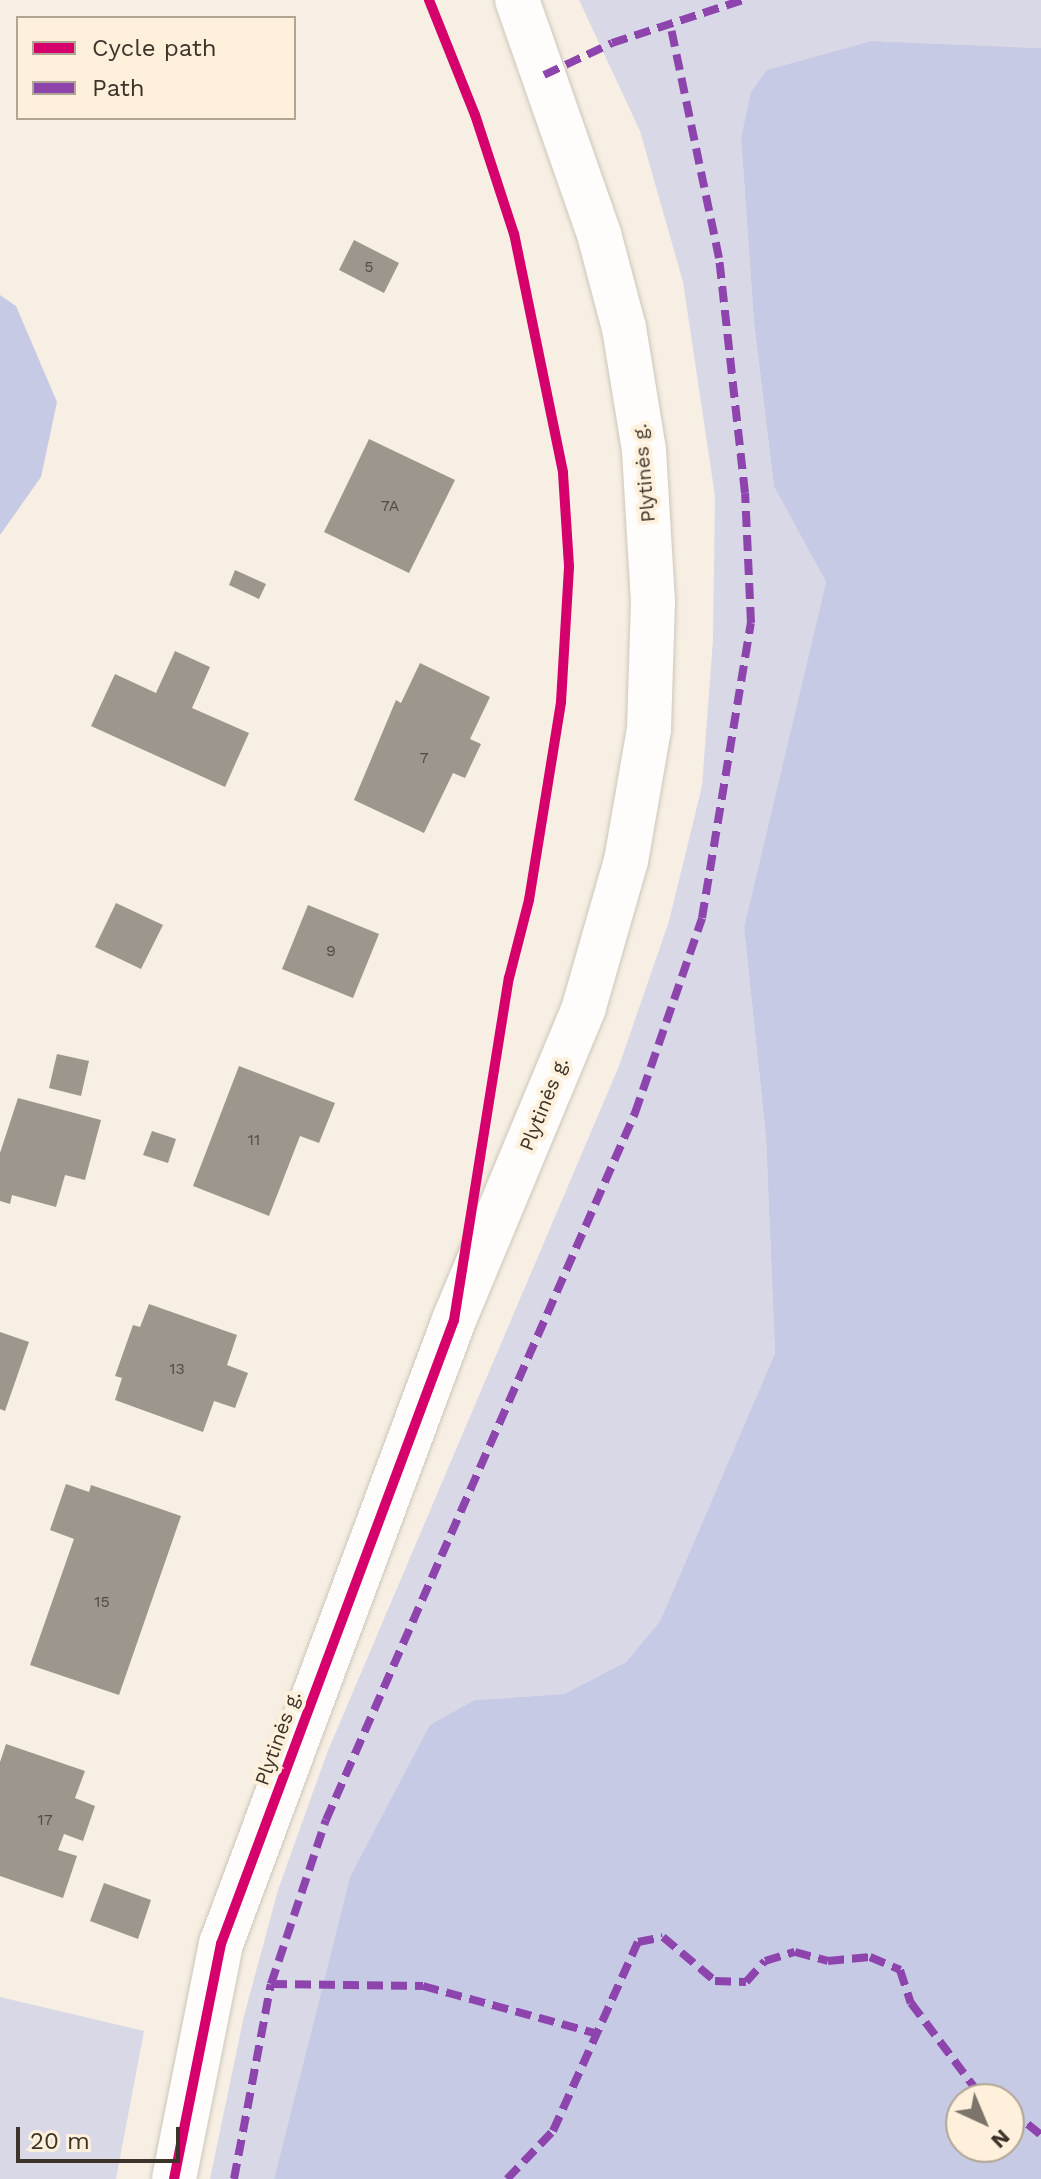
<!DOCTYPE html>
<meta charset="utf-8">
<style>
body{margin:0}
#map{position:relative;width:1041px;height:2179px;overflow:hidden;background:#f7efe3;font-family:"Work Sans",sans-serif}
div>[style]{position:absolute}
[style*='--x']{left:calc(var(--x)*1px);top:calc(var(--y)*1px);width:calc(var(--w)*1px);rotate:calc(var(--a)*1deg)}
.green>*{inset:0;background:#d8d8e7}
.forest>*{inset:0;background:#c7cae5}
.building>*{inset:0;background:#9d968d}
.roads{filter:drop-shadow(0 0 2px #cdc6bb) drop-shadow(0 0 2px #cdc6bb)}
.secondary>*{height:44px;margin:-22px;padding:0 22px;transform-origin:22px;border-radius:22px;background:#fefdfb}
.quiet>*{height:8px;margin-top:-4px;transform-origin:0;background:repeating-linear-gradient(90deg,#8e44ad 0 16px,transparent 0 24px)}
.cycleway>*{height:10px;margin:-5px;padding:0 5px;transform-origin:5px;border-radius:5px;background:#d6006c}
span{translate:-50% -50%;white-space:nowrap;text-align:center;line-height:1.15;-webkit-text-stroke:8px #fff0db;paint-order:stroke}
.number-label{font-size:16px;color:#544c43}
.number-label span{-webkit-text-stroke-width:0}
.street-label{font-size:20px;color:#3c342a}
.legend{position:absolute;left:16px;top:16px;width:280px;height:104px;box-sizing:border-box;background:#fff0db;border:2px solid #b1a594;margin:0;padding:10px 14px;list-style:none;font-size:24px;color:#3c342a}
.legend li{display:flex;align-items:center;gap:16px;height:40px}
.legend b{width:40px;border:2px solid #b1a594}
.north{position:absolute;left:945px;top:2083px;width:80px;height:80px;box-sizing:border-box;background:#fff0db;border:2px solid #b1a594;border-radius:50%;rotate:136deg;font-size:22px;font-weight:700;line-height:32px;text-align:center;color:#3c342a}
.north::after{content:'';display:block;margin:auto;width:28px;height:36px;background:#7d756b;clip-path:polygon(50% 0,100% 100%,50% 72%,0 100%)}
.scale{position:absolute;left:16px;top:2127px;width:164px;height:36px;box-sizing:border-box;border:4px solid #3c342a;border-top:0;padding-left:10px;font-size:24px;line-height:28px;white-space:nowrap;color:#3c342a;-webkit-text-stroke:6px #fff0db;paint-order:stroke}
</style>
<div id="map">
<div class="green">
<div style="clip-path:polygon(579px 0,1041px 0,1041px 48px,872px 41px,741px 138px,754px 323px,774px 485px,826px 582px,744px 927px,766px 1138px,775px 1353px,660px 1621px,626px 1662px,564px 1694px,475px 1700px,350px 1877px,274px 2179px,210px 2179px,244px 2016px,278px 1890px,327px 1753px,619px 1066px,669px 921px,702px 786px,713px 640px,715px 496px,683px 282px,640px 131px)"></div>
<div style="clip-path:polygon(0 1997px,144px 2031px,116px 2179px,0 2179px)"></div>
</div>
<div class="forest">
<div style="clip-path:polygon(evenodd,872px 41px,1041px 48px,1041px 2179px,274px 2179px,350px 1877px,430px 1725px,475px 1700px,564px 1694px,626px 1662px,660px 1621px,775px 1353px,766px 1138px,744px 927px,826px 582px,774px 486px,754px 323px,741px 138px,751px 92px,767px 70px,872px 41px,961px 2099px,1009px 2099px,1009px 2147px,961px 2147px,961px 2099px)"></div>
<div style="clip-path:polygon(0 295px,16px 306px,57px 402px,41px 477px,0 535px)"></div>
</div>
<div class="building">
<div style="clip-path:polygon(354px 240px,399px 263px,384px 293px,339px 270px)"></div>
<div style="clip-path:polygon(369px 439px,455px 480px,409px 573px,324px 532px)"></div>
<div style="clip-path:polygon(235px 570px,266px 584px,259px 599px,229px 585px)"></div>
<div style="clip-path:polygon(175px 651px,210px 667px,192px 708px,249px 733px,225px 787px,91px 726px,115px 674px,156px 693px)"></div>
<div style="clip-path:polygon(420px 663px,490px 697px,470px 739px,481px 744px,465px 778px,453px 773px,424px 833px,354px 800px,396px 700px,401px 703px)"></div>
<div style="clip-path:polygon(116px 903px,163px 925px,141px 969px,95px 947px)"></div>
<div style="clip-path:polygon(308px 905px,379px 934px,353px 998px,282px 969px)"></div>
<div style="clip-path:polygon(57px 1054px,89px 1061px,81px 1096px,49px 1088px)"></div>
<div style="clip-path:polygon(239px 1066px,335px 1103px,319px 1143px,300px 1136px,269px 1216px,193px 1186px)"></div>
<div style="clip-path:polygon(18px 1098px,101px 1120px,85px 1180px,65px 1175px,56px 1207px,12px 1195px,10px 1204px,0 1201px,0 1153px)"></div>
<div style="clip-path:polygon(152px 1131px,176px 1139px,168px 1163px,143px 1155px)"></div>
<div style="clip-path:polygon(149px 1304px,237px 1335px,227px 1365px,248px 1373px,235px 1408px,214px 1401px,203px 1432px,115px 1400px,122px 1378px,115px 1376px,133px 1325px,140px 1327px)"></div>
<div style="clip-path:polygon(0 1332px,29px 1342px,5px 1411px,0 1409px)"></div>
<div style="clip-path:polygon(66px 1484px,89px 1492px,91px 1485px,181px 1516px,119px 1695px,30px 1665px,74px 1539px,50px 1530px)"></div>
<div style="clip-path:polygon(6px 1744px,85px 1771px,75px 1798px,95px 1806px,83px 1841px,64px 1834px,58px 1850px,77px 1856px,63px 1898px,0 1876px,0 1762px)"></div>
<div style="clip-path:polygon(104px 1883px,151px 1900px,138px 1939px,90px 1921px)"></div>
</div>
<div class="roads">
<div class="secondary">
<div style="--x:174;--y:2179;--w:240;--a:-78.7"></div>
<div style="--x:221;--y:1944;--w:666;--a:-69.52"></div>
<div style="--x:454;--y:1320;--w:339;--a:-67.4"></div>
<div style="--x:584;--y:1007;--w:152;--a:-74"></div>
<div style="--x:626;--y:861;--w:134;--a:-80.1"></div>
<div style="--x:649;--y:729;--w:127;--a:-88.2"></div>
<div style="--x:653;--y:602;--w:152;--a:-93.4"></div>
<div style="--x:644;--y:450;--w:124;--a:-99.3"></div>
<div style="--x:624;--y:328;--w:97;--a:-104.9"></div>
<div style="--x:599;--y:234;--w:248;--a:-109.3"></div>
</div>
</div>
<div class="quiet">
<div style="--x:544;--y:75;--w:75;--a:-25.2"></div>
<div style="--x:612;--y:43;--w:138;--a:-18.2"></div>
<div style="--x:271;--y:1984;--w:152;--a:0.8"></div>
<div style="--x:423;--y:1986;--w:182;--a:15.3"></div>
<div style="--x:1009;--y:2109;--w:41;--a:39.1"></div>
<div style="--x:234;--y:2179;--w:198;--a:-79.3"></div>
<div style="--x:271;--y:1984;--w:173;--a:-71.5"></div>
<div style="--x:326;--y:1820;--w:772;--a:-66.39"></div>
<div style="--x:635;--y:1113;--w:206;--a:-71"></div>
<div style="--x:702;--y:918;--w:299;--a:-80.6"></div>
<div style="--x:751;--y:623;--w:130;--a:-92.6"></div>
<div style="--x:745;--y:493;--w:236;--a:-96.3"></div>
<div style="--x:719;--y:258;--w:239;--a:-101.8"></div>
<div style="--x:507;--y:2179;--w:66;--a:-46.2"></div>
<div style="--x:553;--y:2131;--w:207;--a:-65.8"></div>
<div style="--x:638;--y:1942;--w:25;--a:-11"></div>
<div style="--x:663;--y:1937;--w:68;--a:40.2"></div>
<div style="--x:715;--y:1981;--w:31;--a:2"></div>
<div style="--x:746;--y:1982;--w:28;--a:-48"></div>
<div style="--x:765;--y:1961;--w:31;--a:-17"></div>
<div style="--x:795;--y:1952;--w:34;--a:15"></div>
<div style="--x:828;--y:1961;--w:42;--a:-5.4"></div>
<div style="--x:870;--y:1957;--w:33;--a:23"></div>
<div style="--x:900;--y:1970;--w:35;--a:72"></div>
<div style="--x:911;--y:2003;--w:105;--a:53.1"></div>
<div style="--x:974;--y:2087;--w:22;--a:32"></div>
</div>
<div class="cycleway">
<div style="--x:174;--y:2179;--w:240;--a:-78.7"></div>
<div style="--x:221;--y:1944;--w:666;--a:-69.52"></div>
<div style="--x:454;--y:1320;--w:346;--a:-80.9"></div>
<div style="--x:509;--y:978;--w:81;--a:-75.6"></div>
<div style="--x:529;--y:900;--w:201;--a:-80.8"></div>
<div style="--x:561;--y:702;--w:136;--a:-86.6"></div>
<div style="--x:569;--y:566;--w:94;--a:-93.7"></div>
<div style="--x:563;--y:472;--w:243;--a:-101.6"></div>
<div style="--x:514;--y:234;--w:125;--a:-108.1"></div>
<div style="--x:475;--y:115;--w:124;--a:-111.8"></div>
</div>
<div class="number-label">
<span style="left:369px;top:267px">5</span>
<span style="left:390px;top:506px">7A</span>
<span style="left:424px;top:758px">7</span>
<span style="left:331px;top:951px">9</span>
<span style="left:254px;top:1140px">11</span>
<span style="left:177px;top:1369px">13</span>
<span style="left:102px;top:1602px">15</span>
<span style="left:45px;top:1820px">17</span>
</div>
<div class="street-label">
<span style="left:644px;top:473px;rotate:-95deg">Plytinės g.</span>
<span style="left:544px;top:1104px;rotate:-68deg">Plytinės g.</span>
<span style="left:278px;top:1738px;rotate:-70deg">Plytinės g.</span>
</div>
<ul class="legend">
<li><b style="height:10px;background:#d6006c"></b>Cycle path</li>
<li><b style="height:10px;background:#8e44ad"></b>Path</li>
</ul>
<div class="north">N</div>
<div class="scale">20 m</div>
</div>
